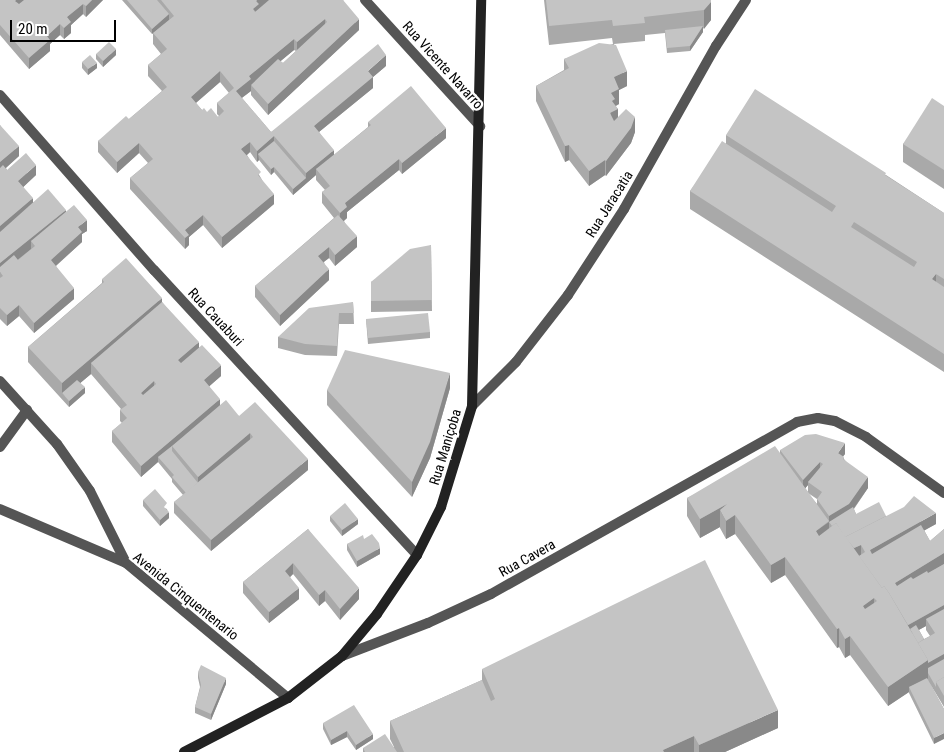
<!DOCTYPE html>
<meta charset="utf-8">
<style>
body{margin:0}
#map{position:relative;width:944px;height:752px;overflow:hidden;background:#fff;font-family:"Roboto Condensed",sans-serif}
div>[style]{position:absolute}
[style*='--x']{left:calc(var(--x)*1px);top:calc(var(--y)*1px);width:calc(var(--w)*1px);rotate:calc(var(--a)*1deg)}
.street>*{height:10px;margin:-5px;padding:0 5px;transform-origin:5px;border-radius:5px;background:#555}
.secondary>*{height:10px;margin:-5px;padding:0 5px;transform-origin:5px;border-radius:5px;background:#222}
.wall>*{inset:0;background:#a9a9a9}
.shaded-wall>*{inset:0;background:#898989}
.building>*{inset:0;background:#c4c4c4}
span{translate:-50% -50%;white-space:nowrap;text-align:center;line-height:1.15;-webkit-text-stroke:4.5px #fff;paint-order:stroke}
.street-label{font-size:14px;color:#000}
.scale{position:absolute;left:10px;top:20px;width:106px;height:22px;box-sizing:border-box;border:2px solid #000;border-top:0;padding-left:6px;font-size:15px;line-height:18px;white-space:nowrap;color:#000;-webkit-text-stroke:4px #fff;paint-order:stroke}
</style>
<div id="map">
<div class="street">
<div style="--x:365;--y:0;--w:171;--a:47.6"></div>
<div style="--x:0;--y:95;--w:233;--a:48.7"></div>
<div style="--x:154;--y:270;--w:388;--a:47.3"></div>
<div style="--x:0;--y:381;--w:85;--a:47.9"></div>
<div style="--x:57;--y:444;--w:57;--a:54.9"></div>
<div style="--x:90;--y:491;--w:80;--a:63.4"></div>
<div style="--x:472;--y:406;--w:62;--a:-45"></div>
<div style="--x:516;--y:362;--w:85;--a:-52.2"></div>
<div style="--x:568;--y:295;--w:103;--a:-56.9"></div>
<div style="--x:624;--y:209;--w:187;--a:-60.6"></div>
<div style="--x:716;--y:46;--w:55;--a:-56.9"></div>
<div style="--x:0;--y:447;--w:46;--a:-53.9"></div>
<div style="--x:0;--y:509;--w:137;--a:23.2"></div>
<div style="--x:126;--y:563;--w:211;--a:39.8"></div>
<div style="--x:342;--y:656;--w:92;--a:-21"></div>
<div style="--x:428;--y:623;--w:69;--a:-24.7"></div>
<div style="--x:491;--y:594;--w:351;--a:-29.3"></div>
<div style="--x:797;--y:422;--w:21;--a:-11"></div>
<div style="--x:818;--y:418;--w:17;--a:10"></div>
<div style="--x:835;--y:421;--w:35;--a:27"></div>
<div style="--x:866;--y:437;--w:96;--a:35.7"></div>
</div>
<div class="secondary">
<div style="--x:184;--y:752;--w:117;--a:-27.4"></div>
<div style="--x:288;--y:698;--w:68;--a:-37.9"></div>
<div style="--x:342;--y:656;--w:55;--a:-50.2"></div>
<div style="--x:377;--y:614;--w:71;--a:-55.9"></div>
<div style="--x:417;--y:555;--w:54;--a:-63.4"></div>
<div style="--x:441;--y:507;--w:106;--a:-72.9"></div>
<div style="--x:472;--y:406;--w:406;--a:-88.7"></div>
</div>
<div class="wall">
<div style="clip-path:polygon(0 0,103px 0,86px 17px,83px 14px,71px 25px,71px 33px,64px 39px,60px 35px,50px 44px,50px 51px,29px 69px,0 35px)"></div>
<div style="clip-path:polygon(evenodd,122px 0,343px 0,359px 30px,268px 115px,251px 95px,251px 91px,242px 98px,271px 132px,386px 66px,373px 77px,373px 88px,319px 132px,334px 155px,368px 127px,368px 122px,446px 138px,402px 174px,399px 170px,347px 212px,347px 218px,344px 221px,357px 247px,335px 266px,329px 258px,324px 262px,329px 280px,280px 326px,255px 297px,255px 286px,334px 218px,322px 203px,322px 192px,325px 190px,316px 180px,316px 175px,293px 195px,274px 172px,271px 175px,259px 160px,257px 162px,250px 152px,247px 155px,261px 178px,274px 204px,222px 248px,203px 225px,189px 237px,189px 245px,185px 249px,130px 189px,130px 178px,148px 163px,139px 153px,117px 173px,98px 152px,98px 141px,129px 119px,162px 91px,148px 76px,148px 65px,161px 54px,153px 44px,153px 33px,152px 34px,122px 0,294px 50px,296px 51px,283px 63px,280px 61px,294px 50px,122px 0,220px 82px,229px 93px,217px 103px,217px 114px,219px 116px,218px 117px,202px 110px,196px 103px,220px 82px)"></div>
<div style="clip-path:polygon(544px 0,711px 0,711px 20px,703px 29px,703px 32px,690px 51px,667px 53px,665px 33px,645px 35px,645px 41px,614px 44px,627px 86px,619px 90px,619px 104px,616px 106px,618px 118px,635px 132px,631px 143px,606px 176px,605px 175px,589px 186px,569px 160px,565px 162px,536px 101px,536px 86px,564px 70px,564px 59px,613px 44px,612px 38px,549px 45px)"></div>
<div style="clip-path:polygon(96px 54px,116px 55px,103px 67px,96px 59px)"></div>
<div style="clip-path:polygon(82px 62px,97px 68px,88px 75px,82px 68px)"></div>
<div style="clip-path:polygon(944px 106px,944px 189px,903px 162px,903px 144px)"></div>
<div style="clip-path:polygon(0 125px,19px 156px,6px 168px,7px 170px,36px 175px,23px 187px,33px 202px,66px 212px,87px 231px,82px 234px,82px 242px,56px 266px,74px 299px,34px 333px,19px 316px,7px 326px,0 319px)"></div>
<div style="clip-path:polygon(726px 135px,886px 175px,944px 213px,944px 372px,690px 209px,690px 191px,726px 143px)"></div>
<div style="clip-path:polygon(431px 245px,432px 311px,371px 312px,371px 282px)"></div>
<div style="clip-path:polygon(102px 279px,162px 302px,199px 347px,221px 376px,209px 386px,220px 405px,239px 416px,308px 470px,211px 551px,174px 513px,174px 502px,183px 495px,172px 482px,172px 479px,158px 462px,141px 477px,112px 442px,112px 431px,122px 423px,120px 421px,120px 410px,121px 409px,91px 374px,80px 383px,85px 393px,69px 407px,28px 362px,28px 347px,102px 283px)"></div>
<div style="clip-path:polygon(353px 302px,354px 324px,339px 324px,337px 356px,305px 355px,278px 348px,278px 337px)"></div>
<div style="clip-path:polygon(366px 319px,430px 332px,430px 338px,368px 344px)"></div>
<div style="clip-path:polygon(450px 388px,430px 458px,412px 497px,327px 405px,327px 390px)"></div>
<div style="clip-path:polygon(evenodd,780px 450px,845px 454px,843px 456px,844px 459px,868px 488px,854px 509px,856px 514px,886px 516px,936px 524px,924px 530px,930px 541px,944px 529px,944px 564px,936px 568px,944px 564px,944px 707px,929px 682px,944px 709px,934px 744px,909px 693px,909px 692px,888px 706px,850px 655px,845px 658px,839px 647px,837px 648px,785px 575px,771px 583px,735px 534px,726px 539px,720px 528px,720px 527px,700px 538px,687px 516px,687px 498px,780px 454px,780px 450px,808px 485px,808px 492px,805px 488px,808px 485px,780px 450px,808px 493px,817px 499px,817px 504px,808px 493px,780px 450px,926px 626px,926px 630px,930px 636px,924px 639px,919px 630px,926px 626px)"></div>
<div style="clip-path:polygon(143px 500px,167px 509px,169px 518px,160px 526px,143px 506px)"></div>
<div style="clip-path:polygon(330px 516px,358px 524px,342px 536px,330px 521px)"></div>
<div style="clip-path:polygon(308px 529px,359px 599px,340px 620px,325px 601px,319px 606px,293px 574px,290px 577px,299px 599px,269px 623px,243px 593px,243px 582px)"></div>
<div style="clip-path:polygon(364px 539px,380px 554px,357px 567px,347px 550px,347px 544px)"></div>
<div style="clip-path:polygon(482px 669px,778px 728px,725px 752px,363px 752px,363px 748px,394px 747px,390px 739px,390px 721px,482px 680px)"></div>
<div style="clip-path:polygon(198px 672px,226px 684px,211px 720px,195px 713px,195px 707px,200px 687px,198px 678px)"></div>
<div style="clip-path:polygon(323px 723px,373px 739px,356px 750px,347px 737px,331px 745px,323px 729px)"></div>
</div>
<div class="shaded-wall">
<div style="clip-path:polygon(16px 0,28px 0,15px 11px,15px 1px)"></div>
<div style="clip-path:polygon(92px 0,103px 0,86px 17px,86px 6px)"></div>
<div style="clip-path:polygon(257px 0,270px 0,259px 15px,253px 9px)"></div>
<div style="clip-path:polygon(711px 2px,711px 20px,704px 29px,704px 10px)"></div>
<div style="clip-path:polygon(83px 4px,83px 14px,71px 25px,71px 33px,64px 39px,64px 28px,67px 17px)"></div>
<div style="clip-path:polygon(169px 14px,169px 20px,152px 34px,152px 29px)"></div>
<div style="clip-path:polygon(325px 19px,325px 30px,297px 53px,297px 42px)"></div>
<div style="clip-path:polygon(359px 19px,359px 30px,268px 115px,268px 104px)"></div>
<div style="clip-path:polygon(60px 24px,60px 35px,50px 44px,50px 51px,29px 69px,29px 58px,47px 36px)"></div>
<div style="clip-path:polygon(703px 26px,703px 32px,690px 51px,690px 46px)"></div>
<div style="clip-path:polygon(294px 39px,294px 50px,251px 86px,251px 91px,236px 102px,236px 91px,249px 76px)"></div>
<div style="clip-path:polygon(116px 49px,116px 55px,103px 67px,103px 61px)"></div>
<div style="clip-path:polygon(386px 55px,386px 66px,373px 77px,373px 88px,314px 136px,314px 126px,368px 71px)"></div>
<div style="clip-path:polygon(97px 63px,97px 68px,88px 75px,88px 69px)"></div>
<div style="clip-path:polygon(220px 71px,220px 82px,191px 107px,191px 97px)"></div>
<div style="clip-path:polygon(627px 71px,627px 86px,619px 90px,619px 104px,615px 106px,618px 109px,618px 124px,610px 128px,611px 93px,614px 77px)"></div>
<div style="clip-path:polygon(635px 117px,635px 132px,631px 143px,606px 176px,606px 161px)"></div>
<div style="clip-path:polygon(446px 128px,446px 138px,402px 174px,402px 163px)"></div>
<div style="clip-path:polygon(274px 136px,274px 147px,258px 154px,259px 160px,257px 162px,257px 151px)"></div>
<div style="clip-path:polygon(250px 142px,250px 152px,241px 160px,241px 149px)"></div>
<div style="clip-path:polygon(139px 143px,139px 153px,117px 173px,117px 162px)"></div>
<div style="clip-path:polygon(569px 145px,569px 160px,565px 162px,565px 146px)"></div>
<div style="clip-path:polygon(19px 146px,19px 156px,0 173px,0 162px)"></div>
<div style="clip-path:polygon(334px 150px,334px 160px,316px 169px,316px 175px,293px 195px,293px 189px,306px 178px,306px 173px)"></div>
<div style="clip-path:polygon(399px 159px,399px 170px,347px 212px,347px 218px,340px 224px,340px 213px,345px 203px)"></div>
<div style="clip-path:polygon(605px 160px,605px 175px,589px 186px,589px 171px)"></div>
<div style="clip-path:polygon(36px 165px,36px 175px,18px 192px,18px 181px)"></div>
<div style="clip-path:polygon(274px 167px,274px 172px,271px 175px,271px 169px)"></div>
<div style="clip-path:polygon(274px 194px,274px 204px,222px 248px,222px 237px)"></div>
<div style="clip-path:polygon(33px 198px,33px 209px,0 237px,0 226px)"></div>
<div style="clip-path:polygon(66px 210px,66px 221px,31px 241px,31px 249px,1px 273px,0 272px,0 263px)"></div>
<div style="clip-path:polygon(203px 215px,203px 225px,189px 237px,189px 245px,185px 249px,185px 230px)"></div>
<div style="clip-path:polygon(87px 220px,87px 231px,82px 234px,82px 242px,51px 270px,51px 260px,78px 227px)"></div>
<div style="clip-path:polygon(357px 236px,357px 247px,335px 266px,335px 255px)"></div>
<div style="clip-path:polygon(329px 247px,329px 258px,318px 266px,318px 256px)"></div>
<div style="clip-path:polygon(329px 269px,329px 280px,280px 326px,280px 315px)"></div>
<div style="clip-path:polygon(936px 274px,936px 293px,932px 279px)"></div>
<div style="clip-path:polygon(74px 288px,74px 299px,34px 333px,34px 323px)"></div>
<div style="clip-path:polygon(162px 298px,162px 313px,91px 363px,91px 374px,65px 396px,62px 393px,62px 383px)"></div>
<div style="clip-path:polygon(19px 305px,19px 316px,7px 326px,7px 315px)"></div>
<div style="clip-path:polygon(199px 342px,199px 353px,178px 371px,178px 360px)"></div>
<div style="clip-path:polygon(221px 365px,221px 376px,204px 391px,204px 380px)"></div>
<div style="clip-path:polygon(450px 373px,450px 388px,430px 458px,412px 497px,412px 482px)"></div>
<div style="clip-path:polygon(154px 381px,154px 392px,141px 403px,141px 393px)"></div>
<div style="clip-path:polygon(85px 387px,85px 393px,69px 407px,69px 401px)"></div>
<div style="clip-path:polygon(220px 399px,220px 410px,172px 446px,158px 457px,158px 462px,141px 477px,141px 466px)"></div>
<div style="clip-path:polygon(250px 433px,250px 444px,198px 488px,198px 477px)"></div>
<div style="clip-path:polygon(845px 443px,845px 454px,838px 463px,838px 453px)"></div>
<div style="clip-path:polygon(308px 459px,308px 470px,211px 551px,211px 540px)"></div>
<div style="clip-path:polygon(820px 462px,820px 473px,808px 482px,808px 485px,803px 491px,803px 480px)"></div>
<div style="clip-path:polygon(868px 477px,868px 488px,849px 515px,829px 522px,829px 540px,816px 549px,816px 531px,829px 522px,829px 516px)"></div>
<div style="clip-path:polygon(727px 504px,735px 515px,735px 534px,726px 539px,726px 521px,720px 510px,720px 527px,700px 538px,700px 519px)"></div>
<div style="clip-path:polygon(169px 512px,169px 518px,160px 526px,160px 520px)"></div>
<div style="clip-path:polygon(936px 513px,936px 524px,870px 561px,870px 550px)"></div>
<div style="clip-path:polygon(358px 519px,358px 524px,342px 536px,342px 530px)"></div>
<div style="clip-path:polygon(861px 545px,861px 555px,852px 560px,852px 549px)"></div>
<div style="clip-path:polygon(380px 548px,380px 554px,357px 567px,357px 561px)"></div>
<div style="clip-path:polygon(944px 553px,944px 564px,895px 594px,895px 583px)"></div>
<div style="clip-path:polygon(785px 557px,785px 575px,771px 583px,771px 565px)"></div>
<div style="clip-path:polygon(293px 563px,293px 574px,285px 582px,285px 571px)"></div>
<div style="clip-path:polygon(299px 588px,299px 599px,269px 623px,269px 612px)"></div>
<div style="clip-path:polygon(359px 588px,359px 599px,340px 620px,340px 609px)"></div>
<div style="clip-path:polygon(325px 590px,325px 601px,319px 606px,319px 595px)"></div>
<div style="clip-path:polygon(874px 598px,874px 616px,863px 625px,863px 606px)"></div>
<div style="clip-path:polygon(944px 605px,944px 616px,926px 619px,926px 626px,907px 636px,905px 627px)"></div>
<div style="clip-path:polygon(839px 628px,839px 647px,837px 648px,837px 629px)"></div>
<div style="clip-path:polygon(850px 636px,850px 655px,845px 658px,845px 639px)"></div>
<div style="clip-path:polygon(944px 646px,944px 665px,928px 673px,928px 679px,909px 687px,909px 692px,888px 706px,888px 687px,928px 660px)"></div>
<div style="clip-path:polygon(226px 678px,226px 684px,211px 720px,211px 714px)"></div>
<div style="clip-path:polygon(778px 710px,778px 728px,725px 752px,699px 752px,699px 745px)"></div>
<div style="clip-path:polygon(347px 731px,347px 737px,331px 745px,331px 740px)"></div>
<div style="clip-path:polygon(944px 733px,944px 739px,934px 744px,934px 738px)"></div>
<div style="clip-path:polygon(373px 734px,373px 739px,356px 750px,356px 745px)"></div>
<div style="clip-path:polygon(694px 736px,694px 752px,663px 752px,663px 750px)"></div>
</div>
<div class="building">
<div style="clip-path:polygon(0 0,16px 0,15px 1px,19px 4px,24px 0,92px 0,86px 6px,83px 4px,67px 17px,71px 22px,64px 28px,60px 24px,47px 36px,50px 40px,29px 58px,0 25px)"></div>
<div style="clip-path:polygon(127px 0,157px 0,169px 14px,152px 29px)"></div>
<div style="clip-path:polygon(evenodd,161px 0,257px 0,256px 1px,259px 4px,253px 9px,255px 12px,269px 0,343px 0,359px 19px,268px 104px,251px 85px,278px 59px,283px 63px,327px 22px,325px 19px,297px 42px,294px 39px,249px 76px,251px 79px,236px 91px,271px 132px,378px 44px,386px 55px,368px 71px,373px 77px,314px 126px,334px 150px,306px 173px,274px 136px,257px 151px,250px 142px,241px 149px,261px 172px,258px 175px,274px 194px,222px 237px,203px 215px,185px 230px,189px 235px,185px 238px,130px 178px,153px 159px,139px 143px,117px 162px,98px 141px,126px 116px,129px 119px,167px 87px,148px 65px,167px 49px,153px 33px,174px 16px,161px 0,220px 71px,234px 88px,217px 103px,224px 111px,218px 117px,211px 108px,207px 112px,204px 108px,202px 110px,191px 97px,220px 71px)"></div>
<div style="clip-path:polygon(546px 0,711px 0,711px 2px,704px 10px,644px 17px,645px 23px,613px 26px,612px 20px,549px 26px)"></div>
<div style="clip-path:polygon(703px 26px,690px 46px,667px 48px,665px 30px)"></div>
<div style="clip-path:polygon(109px 42px,116px 49px,103px 61px,96px 54px)"></div>
<div style="clip-path:polygon(599px 43px,616px 45px,627px 71px,614px 77px,619px 89px,611px 93px,615px 99px,612px 101px,618px 109px,610px 113px,614px 121px,626px 109px,635px 117px,631px 128px,606px 161px,605px 160px,589px 171px,569px 145px,565px 146px,536px 86px,569px 68px,564px 59px)"></div>
<div style="clip-path:polygon(90px 55px,97px 63px,88px 69px,82px 62px)"></div>
<div style="clip-path:polygon(411px 86px,446px 128px,402px 163px,399px 159px,345px 203px,347px 207px,340px 213px,322px 192px,330px 186px,316px 169px,371px 125px,368px 122px)"></div>
<div style="clip-path:polygon(evenodd,755px 89px,886px 173px,885px 175px,944px 213px,944px 279px,936px 274px,932px 279px,944px 287px,944px 354px,690px 191px,722px 141px,832px 212px,836px 206px,726px 135px,755px 89px,854px 222px,917px 262px,914px 267px,851px 227px,854px 222px)"></div>
<div style="clip-path:polygon(932px 98px,944px 106px,944px 170px,903px 144px)"></div>
<div style="clip-path:polygon(0 125px,19px 146px,0 162px)"></div>
<div style="clip-path:polygon(274px 141px,306px 178px,293px 189px,274px 167px,271px 169px,258px 154px)"></div>
<div style="clip-path:polygon(26px 153px,36px 165px,18px 181px,33px 198px,0 226px,0 168px,3px 165px,7px 170px)"></div>
<div style="clip-path:polygon(48px 189px,66px 210px,0 263px,0 232px)"></div>
<div style="clip-path:polygon(74px 205px,87px 220px,78px 227px,82px 232px,51px 260px,74px 288px,34px 323px,19px 305px,7px 315px,0 308px,0 278px,3px 276px,0 272px,0 267px,14px 255px,18px 260px,35px 246px,31px 241px)"></div>
<div style="clip-path:polygon(338px 215px,357px 236px,335px 255px,329px 247px,318px 256px,329px 269px,280px 315px,255px 286px)"></div>
<div style="clip-path:polygon(431px 245px,432px 300px,371px 301px,371px 282px,410px 249px)"></div>
<div style="clip-path:polygon(126px 258px,162px 298px,62px 383px,28px 347px,104px 282px,102px 279px)"></div>
<div style="clip-path:polygon(evenodd,162px 302px,199px 342px,178px 360px,181px 363px,202px 345px,221px 365px,204px 380px,220px 399px,141px 466px,112px 431px,127px 418px,120px 410px,127px 405px,91px 363px,162px 302px,154px 381px,156px 384px,143px 395px,141px 393px,154px 381px)"></div>
<div style="clip-path:polygon(353px 302px,354px 313px,339px 313px,337px 346px,305px 344px,278px 337px,309px 308px)"></div>
<div style="clip-path:polygon(428px 313px,430px 332px,368px 338px,366px 319px)"></div>
<div style="clip-path:polygon(345px 350px,450px 373px,430px 442px,412px 482px,327px 390px)"></div>
<div style="clip-path:polygon(77px 380px,85px 387px,69px 401px,62px 393px)"></div>
<div style="clip-path:polygon(226px 400px,239px 416px,255px 402px,308px 459px,211px 540px,174px 502px,253px 437px,250px 433px,198px 477px,172px 446px)"></div>
<div style="clip-path:polygon(816px 434px,845px 443px,838px 453px,844px 457px,843px 459px,868px 477px,849px 504px,829px 516px,817px 499px,822px 492px,808px 482px,823px 464px,820px 462px,803px 480px,780px 450px,805px 435px)"></div>
<div style="clip-path:polygon(172px 446px,172px 451px,198px 483px,202px 479px,186px 493px,172px 477px,174px 475px,158px 457px)"></div>
<div style="clip-path:polygon(evenodd,775px 446px,829px 521px,816px 531px,819px 536px,836px 523px,882px 588px,884px 586px,889px 593px,928px 660px,888px 687px,850px 636px,845px 639px,839px 628px,837px 629px,785px 557px,771px 565px,735px 515px,726px 521px,720px 510px,727px 504px,700px 519px,687px 498px,775px 446px,874px 598px,877px 601px,865px 609px,863px 606px,874px 598px)"></div>
<div style="clip-path:polygon(155px 489px,167px 503px,164px 507px,169px 512px,160px 520px,143px 500px)"></div>
<div style="clip-path:polygon(914px 496px,936px 513px,870px 550px,872px 554px,921px 525px,930px 541px,944px 529px,944px 553px,895px 583px,897px 586px,911px 577px,913px 579px,927px 571px,928px 573px,944px 564px,944px 605px,908px 625px,889px 593px,884px 586px,882px 588px,859px 556px,865px 552px,861px 545px,854px 548px,845px 537px,904px 507px)"></div>
<div style="clip-path:polygon(879px 502px,886px 516px,845px 537px,836px 523px,832px 526px,829px 522px,853px 507px,856px 514px)"></div>
<div style="clip-path:polygon(345px 503px,358px 519px,342px 530px,330px 516px)"></div>
<div style="clip-path:polygon(308px 529px,359px 588px,340px 609px,325px 590px,319px 595px,293px 563px,285px 571px,299px 588px,269px 612px,243px 582px)"></div>
<div style="clip-path:polygon(372px 534px,379px 543px,380px 548px,357px 561px,347px 544px,363px 535px,364px 539px)"></div>
<div style="clip-path:polygon(705px 560px,778px 710px,699px 745px,694px 736px,663px 750px,664px 752px,404px 752px,390px 721px,482px 680px,491px 701px,495px 699px,482px 669px)"></div>
<div style="clip-path:polygon(944px 609px,944px 654px,928px 663px,928px 660px,918px 643px,935px 633px,926px 619px)"></div>
<div style="clip-path:polygon(916px 625px,924px 639px,918px 643px,910px 629px)"></div>
<div style="clip-path:polygon(944px 659px,944px 677px,936px 682px,936px 687px,928px 673px,928px 668px)"></div>
<div style="clip-path:polygon(201px 665px,226px 678px,211px 714px,195px 707px,201px 685px,198px 672px)"></div>
<div style="clip-path:polygon(944px 677px,944px 696px,936px 682px)"></div>
<div style="clip-path:polygon(927px 678px,944px 709px,944px 733px,934px 738px,909px 687px)"></div>
<div style="clip-path:polygon(354px 705px,373px 734px,356px 745px,347px 731px,331px 740px,323px 723px)"></div>
<div style="clip-path:polygon(385px 734px,397px 752px,365px 752px,363px 748px)"></div>
</div>
<div class="street-label">
<span style="left:443px;top:65px;rotate:48deg">Rua Vicente Navarro</span>
<span style="left:609px;top:204px;rotate:-58deg">Rua Jaracatia</span>
<span style="left:216px;top:317px;rotate:47deg">Rua Cauaburi</span>
<span style="left:445px;top:447px;rotate:-73deg">Rua Maniçoba</span>
<span style="left:527px;top:558px;rotate:-29deg">Rua Cavera</span>
<span style="left:186px;top:596px;rotate:39deg">Avenida Cinquentenario</span>
</div>
<div class="scale">20 m</div>
</div>
